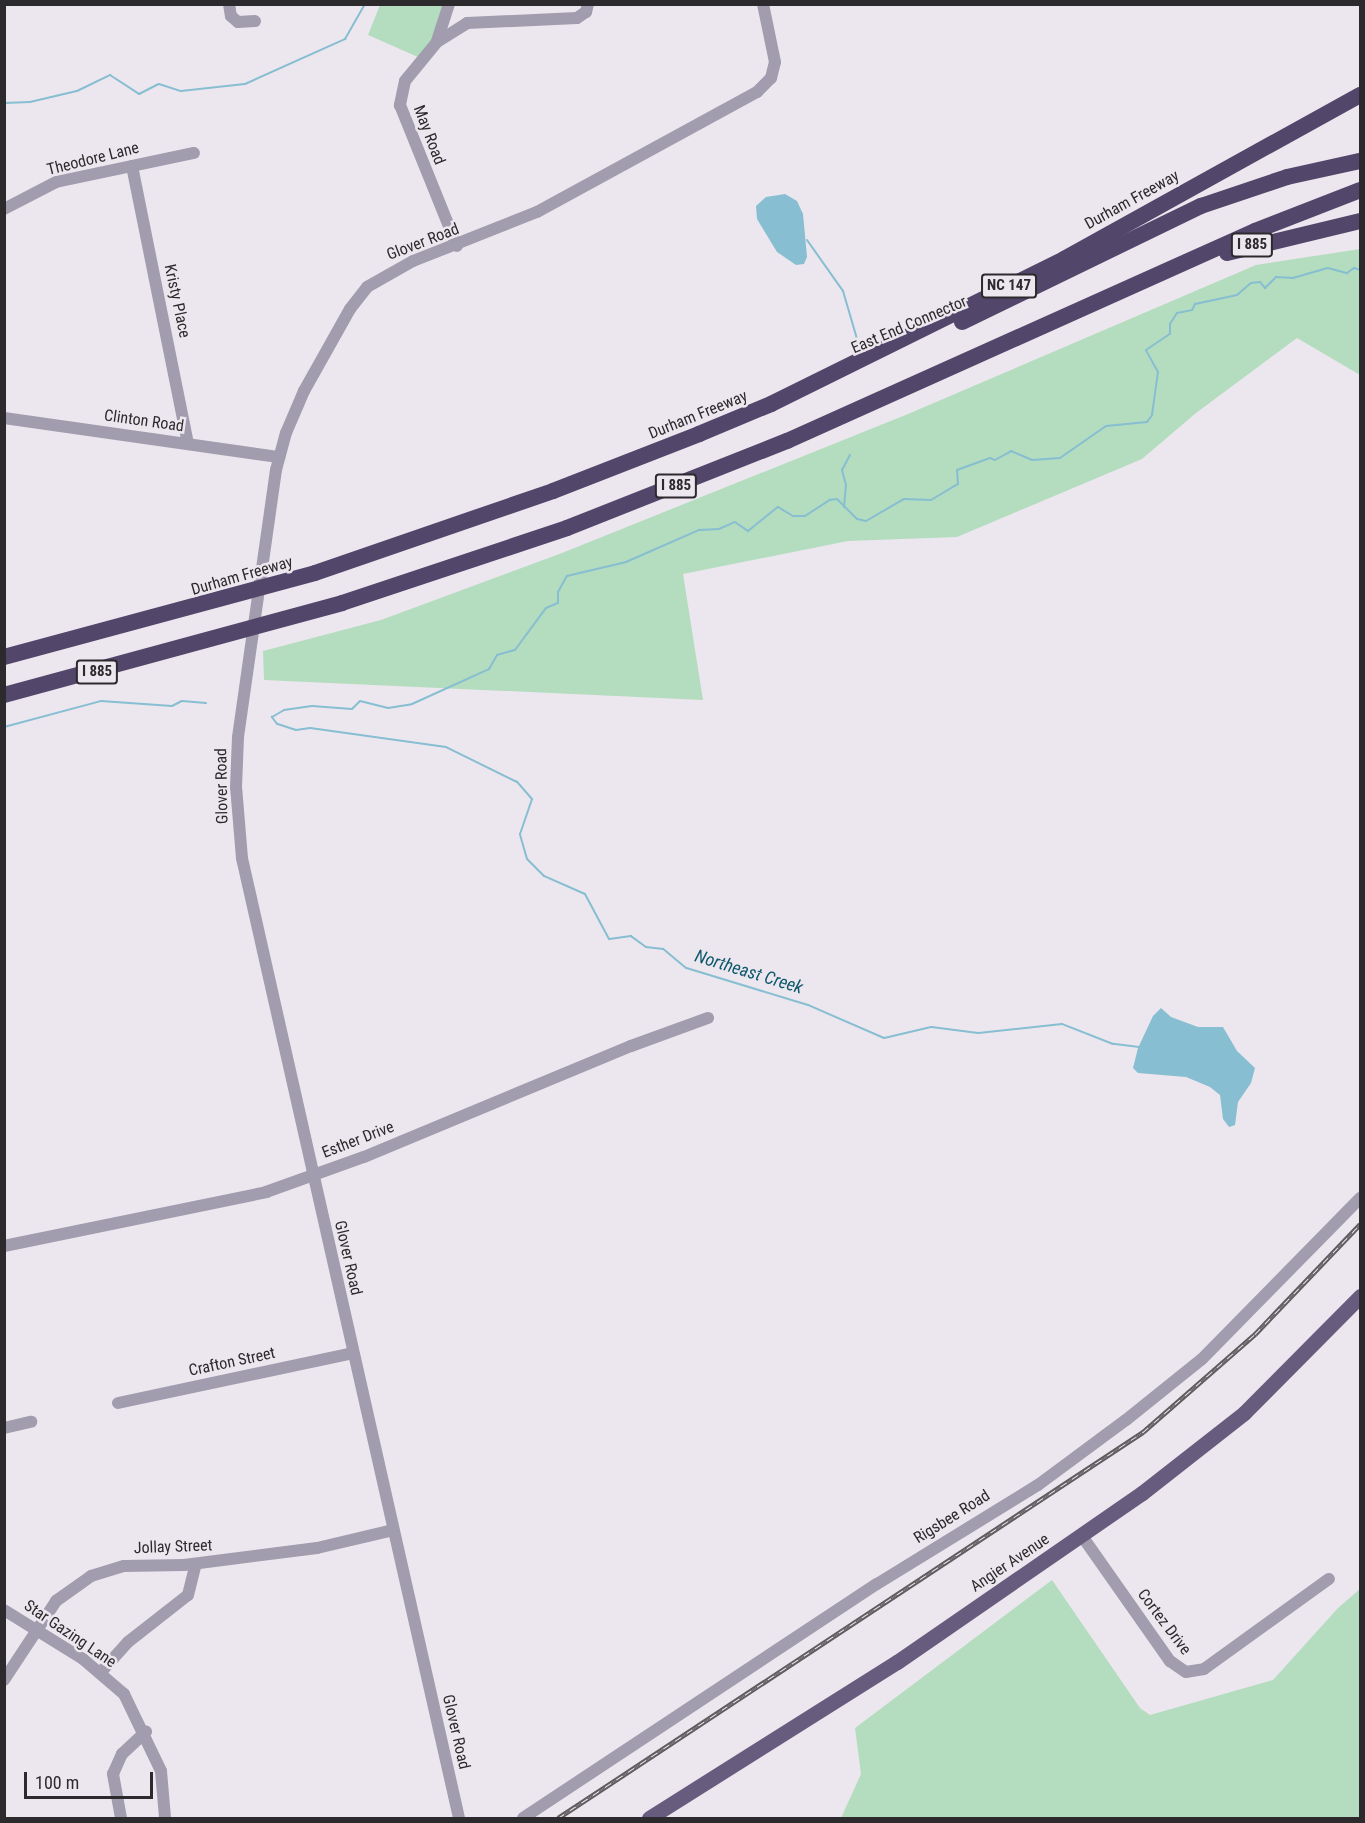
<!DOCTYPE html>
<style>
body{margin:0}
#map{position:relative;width:1365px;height:1823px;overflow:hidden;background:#ece7ee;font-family:"Roboto Condensed",sans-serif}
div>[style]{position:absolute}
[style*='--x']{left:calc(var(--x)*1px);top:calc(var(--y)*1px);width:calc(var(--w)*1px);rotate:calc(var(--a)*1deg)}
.green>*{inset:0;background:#b4dcbf}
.water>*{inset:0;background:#87bed1}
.stream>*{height:2px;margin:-1px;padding:0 1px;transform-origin:1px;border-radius:1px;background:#87bed1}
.minor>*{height:12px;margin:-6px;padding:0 6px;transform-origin:6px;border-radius:6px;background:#a29caf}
.major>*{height:15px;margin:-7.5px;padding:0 7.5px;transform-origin:7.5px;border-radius:7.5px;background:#675c7d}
.highway>*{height:16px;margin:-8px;padding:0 8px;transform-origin:8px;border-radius:8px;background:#53466b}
.rail>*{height:4.5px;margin-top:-2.25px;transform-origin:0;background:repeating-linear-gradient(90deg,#ece7ee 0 7px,#5e5c5f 0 14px);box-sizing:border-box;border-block:2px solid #5e5c5f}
span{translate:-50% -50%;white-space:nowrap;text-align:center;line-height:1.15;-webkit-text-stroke:5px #ece7ee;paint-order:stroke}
.shield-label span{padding:2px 4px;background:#ece7ee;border:2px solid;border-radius:4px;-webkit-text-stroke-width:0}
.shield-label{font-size:15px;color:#2c2a2c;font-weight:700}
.street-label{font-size:16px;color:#2c2a2c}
.water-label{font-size:18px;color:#0d586c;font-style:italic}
.frame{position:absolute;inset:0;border:6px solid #2c2a2c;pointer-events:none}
.scale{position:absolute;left:24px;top:1772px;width:129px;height:27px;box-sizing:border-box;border:3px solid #2c2a2c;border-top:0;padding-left:8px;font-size:18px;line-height:21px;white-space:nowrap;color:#2c2a2c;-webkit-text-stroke:4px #ece7ee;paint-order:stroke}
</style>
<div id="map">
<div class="green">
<div style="clip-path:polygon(380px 5px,445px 5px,432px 42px,418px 57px,368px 35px)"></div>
<div style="clip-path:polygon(1360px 249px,1360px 375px,1297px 338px,1196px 413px,1142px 459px,957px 537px,848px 541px,683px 574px,703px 700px,264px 680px,263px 651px,381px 620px,562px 553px,908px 414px,1256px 265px)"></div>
<div style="clip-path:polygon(1052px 1580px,1140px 1708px,1150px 1715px,1273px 1680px,1338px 1608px,1360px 1589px,1360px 1818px,841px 1818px,861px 1774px,855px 1728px)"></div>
</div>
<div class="water">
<div style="clip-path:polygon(785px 194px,797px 201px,803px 214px,807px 257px,804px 264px,796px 265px,777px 252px,757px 219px,756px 206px,766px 197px)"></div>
<div style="clip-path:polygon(1161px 1008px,1171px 1017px,1198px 1027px,1223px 1027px,1237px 1051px,1255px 1068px,1251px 1083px,1238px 1102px,1235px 1125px,1229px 1127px,1223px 1119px,1220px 1095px,1210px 1087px,1186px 1077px,1138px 1073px,1133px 1068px,1138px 1048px,1153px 1016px)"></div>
</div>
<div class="stream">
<div style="--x:4;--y:103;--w:26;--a:-2"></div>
<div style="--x:30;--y:102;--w:48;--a:-13.2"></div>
<div style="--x:77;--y:91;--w:37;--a:-26"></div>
<div style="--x:110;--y:75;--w:35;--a:33"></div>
<div style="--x:139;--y:94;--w:22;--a:-27"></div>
<div style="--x:159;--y:84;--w:23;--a:18"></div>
<div style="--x:181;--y:91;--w:64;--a:-6.2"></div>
<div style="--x:245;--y:84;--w:110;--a:-24.2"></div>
<div style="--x:345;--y:39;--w:40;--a:-60.3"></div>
<div style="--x:807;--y:240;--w:62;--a:54.8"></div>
<div style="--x:843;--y:291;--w:50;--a:73.7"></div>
<div style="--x:844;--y:507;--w:22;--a:-85"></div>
<div style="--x:846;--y:485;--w:16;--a:-105"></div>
<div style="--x:842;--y:470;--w:17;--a:-62"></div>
<div style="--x:4;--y:727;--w:100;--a:-15"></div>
<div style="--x:101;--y:701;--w:71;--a:4"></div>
<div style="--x:172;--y:706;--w:11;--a:-27"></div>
<div style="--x:182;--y:701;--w:24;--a:5"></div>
<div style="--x:1139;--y:1047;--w:26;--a:-173"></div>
<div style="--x:1113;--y:1044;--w:55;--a:-158.6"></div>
<div style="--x:1062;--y:1024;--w:84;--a:173.9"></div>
<div style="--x:978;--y:1033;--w:47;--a:-172.7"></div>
<div style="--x:931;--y:1027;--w:48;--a:166.8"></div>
<div style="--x:884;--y:1038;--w:83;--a:-156.5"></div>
<div style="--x:808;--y:1005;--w:127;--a:-163.1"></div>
<div style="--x:686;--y:968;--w:30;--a:-140"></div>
<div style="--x:663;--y:949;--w:17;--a:-173"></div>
<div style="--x:646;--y:947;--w:19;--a:-144"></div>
<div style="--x:631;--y:936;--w:22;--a:172"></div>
<div style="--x:609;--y:939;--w:51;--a:-118.1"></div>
<div style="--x:585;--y:894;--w:45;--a:-156.3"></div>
<div style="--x:544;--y:876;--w:24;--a:-135"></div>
<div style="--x:527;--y:859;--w:26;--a:-106"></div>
<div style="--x:520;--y:834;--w:37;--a:-71"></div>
<div style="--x:532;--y:799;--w:23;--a:-131"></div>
<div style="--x:517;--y:782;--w:79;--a:-153.8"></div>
<div style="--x:446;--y:747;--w:137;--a:-172"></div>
<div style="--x:310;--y:728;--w:14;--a:172"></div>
<div style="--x:296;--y:730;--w:20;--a:-162"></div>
<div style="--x:277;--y:724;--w:9;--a:-126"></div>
<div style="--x:272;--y:717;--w:14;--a:-30"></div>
<div style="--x:284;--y:710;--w:28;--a:-8"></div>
<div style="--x:312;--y:706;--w:40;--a:4.3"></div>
<div style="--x:352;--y:709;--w:11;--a:-45"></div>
<div style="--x:360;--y:701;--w:29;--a:14"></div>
<div style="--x:388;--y:708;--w:24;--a:-9"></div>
<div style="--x:412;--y:704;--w:85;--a:-24.4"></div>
<div style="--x:489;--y:669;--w:16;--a:-60"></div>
<div style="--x:497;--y:655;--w:19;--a:-16"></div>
<div style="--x:515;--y:650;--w:52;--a:-53.6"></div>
<div style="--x:546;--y:608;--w:13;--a:-23"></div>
<div style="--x:558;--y:603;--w:11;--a:-90"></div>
<div style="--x:558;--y:592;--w:18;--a:-61"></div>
<div style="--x:567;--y:576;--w:61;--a:-13.3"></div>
<div style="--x:626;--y:562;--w:80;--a:-23.7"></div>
<div style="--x:699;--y:530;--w:20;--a:-3"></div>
<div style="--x:719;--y:529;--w:17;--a:-24"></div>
<div style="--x:735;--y:522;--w:16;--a:35"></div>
<div style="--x:748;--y:531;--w:38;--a:-39"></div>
<div style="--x:778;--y:507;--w:17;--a:31"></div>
<div style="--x:793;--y:516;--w:12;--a:0"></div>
<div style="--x:805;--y:516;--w:30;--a:-33"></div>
<div style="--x:830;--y:500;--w:7;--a:-8"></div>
<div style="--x:837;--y:499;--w:28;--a:45"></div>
<div style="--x:857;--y:519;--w:9;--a:13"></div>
<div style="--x:866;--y:521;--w:44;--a:-30.1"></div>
<div style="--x:904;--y:499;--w:27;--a:2"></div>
<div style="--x:931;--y:500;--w:31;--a:-31"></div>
<div style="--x:958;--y:484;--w:14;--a:-94"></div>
<div style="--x:957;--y:470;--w:35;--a:-20"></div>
<div style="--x:990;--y:458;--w:5;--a:22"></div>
<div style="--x:995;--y:460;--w:18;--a:-29"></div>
<div style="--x:1011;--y:451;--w:23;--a:23"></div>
<div style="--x:1032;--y:460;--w:28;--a:-4"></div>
<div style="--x:1060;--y:458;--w:56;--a:-34.8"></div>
<div style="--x:1106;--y:426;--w:41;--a:-5.6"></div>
<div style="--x:1147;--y:422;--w:9;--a:-54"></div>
<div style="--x:1152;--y:415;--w:43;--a:-82.1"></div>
<div style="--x:1158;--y:372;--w:25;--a:-119"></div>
<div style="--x:1146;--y:350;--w:29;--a:-34"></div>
<div style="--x:1170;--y:334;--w:10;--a:-90"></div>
<div style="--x:1170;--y:324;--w:13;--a:-58"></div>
<div style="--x:1177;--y:313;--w:15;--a:-11"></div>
<div style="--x:1192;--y:310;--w:7;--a:-63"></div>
<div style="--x:1195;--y:304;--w:43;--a:-12.1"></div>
<div style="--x:1237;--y:295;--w:18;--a:-41"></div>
<div style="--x:1251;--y:283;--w:9;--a:-6"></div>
<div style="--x:1260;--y:282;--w:8;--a:50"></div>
<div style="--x:1265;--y:288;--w:16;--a:-45"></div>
<div style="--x:1276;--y:277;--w:17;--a:3"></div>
<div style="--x:1293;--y:278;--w:36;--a:-16"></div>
<div style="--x:1328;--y:268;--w:20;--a:15"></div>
<div style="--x:1347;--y:273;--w:9;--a:-36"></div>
<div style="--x:1354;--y:268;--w:6;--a:18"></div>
</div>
<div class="minor">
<div style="--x:229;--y:4;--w:12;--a:81"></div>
<div style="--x:231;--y:16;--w:9;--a:41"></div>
<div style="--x:238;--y:22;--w:17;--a:-3"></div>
<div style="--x:449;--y:4;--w:40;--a:108"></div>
<div style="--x:437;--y:42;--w:50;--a:129.4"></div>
<div style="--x:405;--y:81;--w:25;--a:102"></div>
<div style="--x:400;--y:105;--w:152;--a:68"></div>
<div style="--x:437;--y:42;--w:36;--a:-32"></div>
<div style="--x:467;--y:23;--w:110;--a:-2.6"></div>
<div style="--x:577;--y:18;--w:11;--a:-34"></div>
<div style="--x:586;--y:12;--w:8;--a:-76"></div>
<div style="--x:132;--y:166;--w:283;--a:78.6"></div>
<div style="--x:4;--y:209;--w:59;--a:-27.4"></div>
<div style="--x:56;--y:182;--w:141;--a:-11.9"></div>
<div style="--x:4;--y:418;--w:278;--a:8.1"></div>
<div style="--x:4;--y:1246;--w:268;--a:-11.6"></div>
<div style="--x:266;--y:1192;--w:104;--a:-19.7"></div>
<div style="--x:364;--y:1157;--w:289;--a:-22.6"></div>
<div style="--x:631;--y:1046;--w:82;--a:-20"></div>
<div style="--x:118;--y:1403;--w:240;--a:-12"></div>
<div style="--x:4;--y:1428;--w:28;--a:-13"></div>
<div style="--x:1082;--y:1536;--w:153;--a:54.9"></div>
<div style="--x:1170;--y:1661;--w:19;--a:35"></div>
<div style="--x:1186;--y:1672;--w:18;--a:-9"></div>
<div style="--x:1204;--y:1669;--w:154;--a:-35.8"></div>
<div style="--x:4;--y:1610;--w:93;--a:31.8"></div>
<div style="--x:83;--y:1659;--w:54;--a:40.5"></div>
<div style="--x:124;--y:1694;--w:85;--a:64.3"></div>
<div style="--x:161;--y:1771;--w:47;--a:85.1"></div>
<div style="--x:101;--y:1672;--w:40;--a:-48"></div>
<div style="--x:128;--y:1642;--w:76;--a:-38.1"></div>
<div style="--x:188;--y:1595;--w:32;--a:-76"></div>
<div style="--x:4;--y:1680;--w:95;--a:-56.6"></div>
<div style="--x:56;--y:1601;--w:43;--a:-35.5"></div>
<div style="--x:91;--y:1576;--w:34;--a:-17"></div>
<div style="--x:124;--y:1566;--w:60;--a:-1"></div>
<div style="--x:184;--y:1565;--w:134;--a:-7.3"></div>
<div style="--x:317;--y:1548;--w:78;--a:-13.3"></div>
<div style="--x:121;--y:1818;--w:45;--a:-100.3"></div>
<div style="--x:113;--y:1774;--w:22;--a:-66"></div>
<div style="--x:122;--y:1754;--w:33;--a:-43"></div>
<div style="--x:459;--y:1818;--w:984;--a:-102.74"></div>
<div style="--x:242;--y:858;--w:71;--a:-94.8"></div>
<div style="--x:236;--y:787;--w:50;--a:-87.7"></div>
<div style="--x:238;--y:737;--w:270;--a:-81.9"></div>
<div style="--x:276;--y:470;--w:38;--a:-75"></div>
<div style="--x:286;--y:433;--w:46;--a:-66.8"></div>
<div style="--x:304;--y:391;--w:94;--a:-60.7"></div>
<div style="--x:350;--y:309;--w:28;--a:-52"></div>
<div style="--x:367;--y:287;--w:53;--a:-29.5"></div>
<div style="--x:413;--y:261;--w:133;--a:-21.6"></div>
<div style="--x:537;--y:212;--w:251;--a:-28.6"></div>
<div style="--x:757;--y:92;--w:20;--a:-45"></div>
<div style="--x:771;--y:78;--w:16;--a:-76"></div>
<div style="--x:775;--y:62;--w:59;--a:-101.7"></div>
<div style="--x:523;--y:1818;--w:424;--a:-33.5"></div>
<div style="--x:877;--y:1584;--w:189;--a:-31.6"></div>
<div style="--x:1038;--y:1485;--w:109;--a:-36.5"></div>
<div style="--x:1126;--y:1420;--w:97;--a:-38.8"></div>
<div style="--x:1202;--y:1359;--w:226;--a:-45.5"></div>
</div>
<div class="major">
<div style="--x:649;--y:1818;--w:293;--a:-32.2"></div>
<div style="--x:897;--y:1662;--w:298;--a:-34.6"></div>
<div style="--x:1142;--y:1493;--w:130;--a:-38.1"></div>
<div style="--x:1244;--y:1413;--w:165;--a:-45.2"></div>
</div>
<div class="highway">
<div style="--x:1227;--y:253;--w:137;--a:-13.5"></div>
<div style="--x:962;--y:322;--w:266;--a:-25.9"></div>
<div style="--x:1201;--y:206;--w:91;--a:-18.6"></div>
<div style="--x:1287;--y:177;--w:75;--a:-12.4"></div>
<div style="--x:4;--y:657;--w:322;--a:-15.1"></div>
<div style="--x:315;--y:573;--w:252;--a:-19"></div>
<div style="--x:553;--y:491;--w:157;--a:-21.3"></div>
<div style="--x:699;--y:434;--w:78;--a:-22.6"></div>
<div style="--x:771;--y:404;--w:327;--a:-26.3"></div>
<div style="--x:1064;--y:259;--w:338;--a:-29"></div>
<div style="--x:4;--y:695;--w:350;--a:-15.2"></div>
<div style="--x:342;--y:603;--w:237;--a:-18.4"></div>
<div style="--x:567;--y:528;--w:237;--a:-21.6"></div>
<div style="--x:787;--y:441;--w:513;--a:-24.17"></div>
<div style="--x:1255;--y:231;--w:113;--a:-21.3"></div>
</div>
<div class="rail">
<div style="--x:558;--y:1818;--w:701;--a:-33.42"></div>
<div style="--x:1143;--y:1432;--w:149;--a:-41.2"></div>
<div style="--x:1255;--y:1334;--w:152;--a:-46.3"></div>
</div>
<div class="shield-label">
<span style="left:1252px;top:245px">I 885</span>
<span style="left:1009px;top:286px">NC 147</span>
<span style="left:676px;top:486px">I 885</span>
<span style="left:97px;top:672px">I 885</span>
</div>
<div class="street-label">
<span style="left:429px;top:135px;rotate:69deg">May Road</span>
<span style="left:93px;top:159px;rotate:-14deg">Theodore Lane</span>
<span style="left:1132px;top:200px;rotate:-29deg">Durham Freeway</span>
<span style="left:423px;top:242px;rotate:-21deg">Glover Road</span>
<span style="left:177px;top:301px;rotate:78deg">Kristy Place</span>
<span style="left:909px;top:325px;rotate:-23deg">East End Connector</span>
<span style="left:698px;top:415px;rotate:-22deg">Durham Freeway</span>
<span style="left:144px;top:421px;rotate:8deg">Clinton Road</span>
<span style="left:242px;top:576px;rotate:-16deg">Durham Freeway</span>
<span style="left:222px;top:786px;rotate:-91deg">Glover Road</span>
<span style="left:358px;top:1140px;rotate:-21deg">Esther Drive</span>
<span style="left:348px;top:1258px;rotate:77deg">Glover Road</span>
<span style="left:232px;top:1362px;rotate:-12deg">Crafton Street</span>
<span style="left:952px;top:1517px;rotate:-32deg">Rigsbee Road</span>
<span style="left:173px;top:1547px;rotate:-2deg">Jollay Street</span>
<span style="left:1010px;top:1563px;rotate:-34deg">Angier Avenue</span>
<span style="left:1164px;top:1622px;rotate:53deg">Cortez Drive</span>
<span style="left:70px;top:1634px;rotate:34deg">Star Gazing Lane</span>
<span style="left:456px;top:1732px;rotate:77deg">Glover Road</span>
</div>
<div class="water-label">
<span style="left:749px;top:972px;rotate:17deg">Northeast Creek</span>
</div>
<div class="frame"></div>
<div class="scale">100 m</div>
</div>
